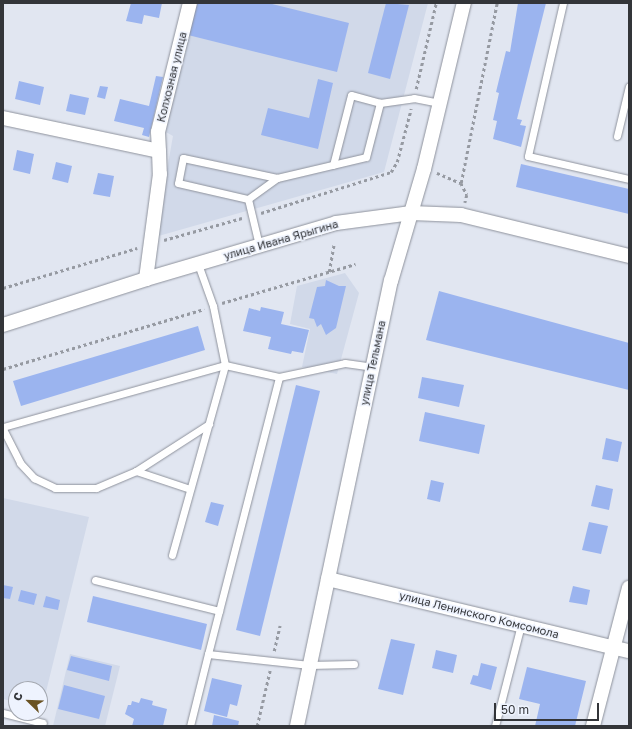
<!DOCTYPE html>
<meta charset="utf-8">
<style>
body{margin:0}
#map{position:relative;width:632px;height:729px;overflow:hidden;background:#e1e6f1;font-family:"Golos Text",sans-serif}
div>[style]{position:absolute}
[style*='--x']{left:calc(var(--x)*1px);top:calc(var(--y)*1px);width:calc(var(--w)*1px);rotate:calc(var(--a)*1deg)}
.built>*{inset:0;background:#d1d9e9}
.building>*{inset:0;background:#9bb4ef}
.path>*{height:2.5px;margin-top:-1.25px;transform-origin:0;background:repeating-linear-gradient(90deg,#969aa2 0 3px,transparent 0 6px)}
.roads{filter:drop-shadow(0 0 1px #8e929c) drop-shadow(0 0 1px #8e929c)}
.lane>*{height:7px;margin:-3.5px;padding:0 3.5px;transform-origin:3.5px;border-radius:3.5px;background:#fff}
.street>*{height:14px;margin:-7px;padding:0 7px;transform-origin:7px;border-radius:7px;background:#fff}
span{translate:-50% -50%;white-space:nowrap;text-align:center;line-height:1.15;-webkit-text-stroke:3px #eef3fe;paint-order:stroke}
.street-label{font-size:11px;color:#333539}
.frame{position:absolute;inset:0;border:4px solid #333539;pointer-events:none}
.north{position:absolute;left:8px;top:681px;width:40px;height:40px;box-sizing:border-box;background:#eef3fe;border:1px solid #a3a7af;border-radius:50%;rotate:293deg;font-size:11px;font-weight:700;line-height:16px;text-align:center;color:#333539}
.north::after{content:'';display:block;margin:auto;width:14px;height:18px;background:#695222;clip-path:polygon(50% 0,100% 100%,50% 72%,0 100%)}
.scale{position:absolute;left:494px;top:703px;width:105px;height:18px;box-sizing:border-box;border:2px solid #333539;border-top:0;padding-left:5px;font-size:12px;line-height:14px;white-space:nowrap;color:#333539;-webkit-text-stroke:3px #eef3fe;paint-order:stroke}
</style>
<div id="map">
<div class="built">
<div style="clip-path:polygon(196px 3px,428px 3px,384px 172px,155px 237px,173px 136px,164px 131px)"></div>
<div style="clip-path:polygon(345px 273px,359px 293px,337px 374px,302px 367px,310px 329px,290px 324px,297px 286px)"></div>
<div style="clip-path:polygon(3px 498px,89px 517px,42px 708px,40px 689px,16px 689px,16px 702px,3px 699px)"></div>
<div style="clip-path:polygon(70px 654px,120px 666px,105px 726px,53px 726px)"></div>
</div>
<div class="building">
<div style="clip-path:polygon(131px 3px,162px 3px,159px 18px,144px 15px,142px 24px,126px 21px)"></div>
<div style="clip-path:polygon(196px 3px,268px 3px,349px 23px,337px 72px,188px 35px)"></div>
<div style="clip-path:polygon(386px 3px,409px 5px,390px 79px,368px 73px)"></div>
<div style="clip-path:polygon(518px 3px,546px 3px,517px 119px,522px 120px,520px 125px,526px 126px,521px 147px,493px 139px,497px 121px,493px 120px,499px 93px,496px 92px,506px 51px,510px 52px)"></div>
<div style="clip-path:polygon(156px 76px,163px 77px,149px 137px,142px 135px,144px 128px,114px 121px,120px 99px,149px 106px)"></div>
<div style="clip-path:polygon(318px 79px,333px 83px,318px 149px,261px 135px,268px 108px,309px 118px)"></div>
<div style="clip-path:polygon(19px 81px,44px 87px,40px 105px,15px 99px)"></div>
<div style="clip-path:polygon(100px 86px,108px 87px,105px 99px,97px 97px)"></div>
<div style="clip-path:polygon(70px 94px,89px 98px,85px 115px,66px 111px)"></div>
<div style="clip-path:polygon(17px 150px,34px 154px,30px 174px,13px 170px)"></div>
<div style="clip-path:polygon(56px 162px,72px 166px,68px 183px,52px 179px)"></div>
<div style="clip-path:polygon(521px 164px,629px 189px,629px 214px,516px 187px)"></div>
<div style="clip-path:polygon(98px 173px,114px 176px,110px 197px,93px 194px)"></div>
<div style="clip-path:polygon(326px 280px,339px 286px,346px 286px,336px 328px,326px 335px,321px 324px,317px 327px,314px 319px,309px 318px,317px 287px,325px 286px)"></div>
<div style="clip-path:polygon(439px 291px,629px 343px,629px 390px,426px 340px)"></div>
<div style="clip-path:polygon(261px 307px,284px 312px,281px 324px,309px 330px,303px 353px,292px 351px,291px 354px,268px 349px,271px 337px,243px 331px,249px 308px,260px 311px)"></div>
<div style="clip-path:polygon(198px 326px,205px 350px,21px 406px,13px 381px)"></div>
<div style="clip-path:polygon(422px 377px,464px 385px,459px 407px,418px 398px)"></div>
<div style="clip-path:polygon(296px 385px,320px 391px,260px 636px,236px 630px)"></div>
<div style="clip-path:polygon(425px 412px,485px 425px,479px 454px,419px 441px)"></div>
<div style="clip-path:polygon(606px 438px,622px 442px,618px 462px,602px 459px)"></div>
<div style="clip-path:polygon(431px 480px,444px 483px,440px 502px,427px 499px)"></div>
<div style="clip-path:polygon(596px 485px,613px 489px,609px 510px,591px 506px)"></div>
<div style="clip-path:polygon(211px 502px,224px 505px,218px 526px,205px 522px)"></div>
<div style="clip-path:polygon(589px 522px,608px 526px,601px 554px,582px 550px)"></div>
<div style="clip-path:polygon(3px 585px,13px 587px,10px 599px,3px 598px)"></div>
<div style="clip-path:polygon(573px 586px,590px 590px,587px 605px,569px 602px)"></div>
<div style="clip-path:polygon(21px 590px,37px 594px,34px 605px,18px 601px)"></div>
<div style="clip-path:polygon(46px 596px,60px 600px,58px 610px,43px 607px)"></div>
<div style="clip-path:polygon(93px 596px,207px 624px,201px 650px,87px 622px)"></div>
<div style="clip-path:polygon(391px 639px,415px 644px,403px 695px,378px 689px)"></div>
<div style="clip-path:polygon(436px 650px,457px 655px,453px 673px,432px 668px)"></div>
<div style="clip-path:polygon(71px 656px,112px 666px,109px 681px,67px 670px)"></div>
<div style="clip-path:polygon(481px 663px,497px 667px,491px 690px,470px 684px,473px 675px,478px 676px)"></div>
<div style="clip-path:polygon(527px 667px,586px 681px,575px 726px,535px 726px,540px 704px,519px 699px)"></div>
<div style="clip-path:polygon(212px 678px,242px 685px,237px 706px,230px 704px,227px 717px,204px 711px)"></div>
<div style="clip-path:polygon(64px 685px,105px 696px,99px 719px,58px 709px)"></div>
<div style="clip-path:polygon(141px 698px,153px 701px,152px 705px,167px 709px,163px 726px,132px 726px,134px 719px,125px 714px,128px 705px,131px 705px,132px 701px,139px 703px)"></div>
<div style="clip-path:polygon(214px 715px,239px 721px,238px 726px,212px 726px)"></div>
</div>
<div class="path">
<div style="--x:416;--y:89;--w:88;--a:-76.9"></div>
<div style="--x:437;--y:173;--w:26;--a:23"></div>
<div style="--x:461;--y:183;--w:13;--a:63"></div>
<div style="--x:467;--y:195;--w:8;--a:104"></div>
<div style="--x:461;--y:183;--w:184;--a:-78.7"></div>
<div style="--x:261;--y:213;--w:136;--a:-17.5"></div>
<div style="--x:391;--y:172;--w:12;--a:-59"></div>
<div style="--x:397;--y:162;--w:55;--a:-75.2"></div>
<div style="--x:164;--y:240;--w:81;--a:-15.8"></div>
<div style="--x:329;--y:272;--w:29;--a:-80"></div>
<div style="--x:3;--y:288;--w:140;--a:-16.6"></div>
<div style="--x:222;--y:303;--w:139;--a:-16.3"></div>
<div style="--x:3;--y:369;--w:210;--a:-16.6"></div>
<div style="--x:274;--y:651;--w:26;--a:-77"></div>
<div style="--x:257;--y:726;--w:57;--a:-76.9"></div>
</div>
<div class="roads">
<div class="lane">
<div style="--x:563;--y:3;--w:157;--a:102.9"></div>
<div style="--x:528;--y:156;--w:104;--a:12.8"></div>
<div style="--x:617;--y:136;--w:51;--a:-76.5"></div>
<div style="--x:333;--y:165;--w:72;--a:-75.6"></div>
<div style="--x:351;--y:95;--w:30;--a:15"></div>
<div style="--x:380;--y:103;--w:34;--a:-8"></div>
<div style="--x:414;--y:98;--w:26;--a:11"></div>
<div style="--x:277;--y:178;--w:96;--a:-168"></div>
<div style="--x:183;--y:158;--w:25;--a:101"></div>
<div style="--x:178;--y:183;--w:72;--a:12.9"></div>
<div style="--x:248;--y:199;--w:36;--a:-36"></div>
<div style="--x:277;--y:178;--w:91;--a:-13.3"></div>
<div style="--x:366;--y:157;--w:56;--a:-75.5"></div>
<div style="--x:248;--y:199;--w:47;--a:76.6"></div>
<div style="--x:198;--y:264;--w:45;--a:70.3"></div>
<div style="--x:213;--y:306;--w:60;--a:78.5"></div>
<div style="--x:225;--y:365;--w:55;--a:12.5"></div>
<div style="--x:279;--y:377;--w:67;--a:-12"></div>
<div style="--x:345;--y:363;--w:27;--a:8"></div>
<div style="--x:3;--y:427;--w:230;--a:-15.6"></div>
<div style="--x:3;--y:429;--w:38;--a:63"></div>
<div style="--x:20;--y:463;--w:21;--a:47"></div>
<div style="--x:34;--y:478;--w:23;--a:25"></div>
<div style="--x:55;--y:488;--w:41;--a:0"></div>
<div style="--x:96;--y:488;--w:43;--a:-23"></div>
<div style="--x:136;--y:471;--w:57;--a:18.4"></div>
<div style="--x:136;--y:471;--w:87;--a:-32.8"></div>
<div style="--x:172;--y:555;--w:197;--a:-74.4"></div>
<div style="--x:95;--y:580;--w:128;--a:14"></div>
<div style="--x:208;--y:654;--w:286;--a:-75.6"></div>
<div style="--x:3;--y:713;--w:41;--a:14"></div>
<div style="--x:190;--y:726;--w:74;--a:-76"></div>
<div style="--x:208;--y:654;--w:102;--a:6.2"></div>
<div style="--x:309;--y:665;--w:45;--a:-1.3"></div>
<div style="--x:495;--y:726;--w:104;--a:-75.6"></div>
</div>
<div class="street">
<div style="--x:3;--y:118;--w:159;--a:11.9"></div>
<div style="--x:159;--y:151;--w:23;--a:88"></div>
<div style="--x:160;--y:174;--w:106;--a:97.6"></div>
<div style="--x:159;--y:151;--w:19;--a:-93"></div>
<div style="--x:158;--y:132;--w:133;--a:-76.1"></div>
<div style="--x:3;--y:325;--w:150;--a:-17.8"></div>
<div style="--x:146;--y:279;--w:198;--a:-16.4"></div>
<div style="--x:336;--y:223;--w:76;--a:-7.6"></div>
<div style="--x:411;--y:213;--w:50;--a:2.3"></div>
<div style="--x:461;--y:215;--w:173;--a:13.7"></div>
<div style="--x:328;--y:579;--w:309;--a:13.5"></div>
<div style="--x:297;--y:726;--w:455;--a:-78.1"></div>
<div style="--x:391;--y:281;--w:117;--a:-73.6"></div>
<div style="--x:424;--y:169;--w:171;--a:-76.5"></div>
<div style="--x:593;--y:726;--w:143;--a:-75.4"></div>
</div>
</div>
<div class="street-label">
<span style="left:172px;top:77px;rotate:-76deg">Колхозная улица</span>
<span style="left:281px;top:240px;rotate:-16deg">улица Ивана Ярыгина</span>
<span style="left:373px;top:363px;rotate:-78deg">улица Тельмана</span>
<span style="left:479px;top:615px;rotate:14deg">улица Ленинского Комсомола</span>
</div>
<div class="frame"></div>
<div class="north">С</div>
<div class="scale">50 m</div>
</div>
